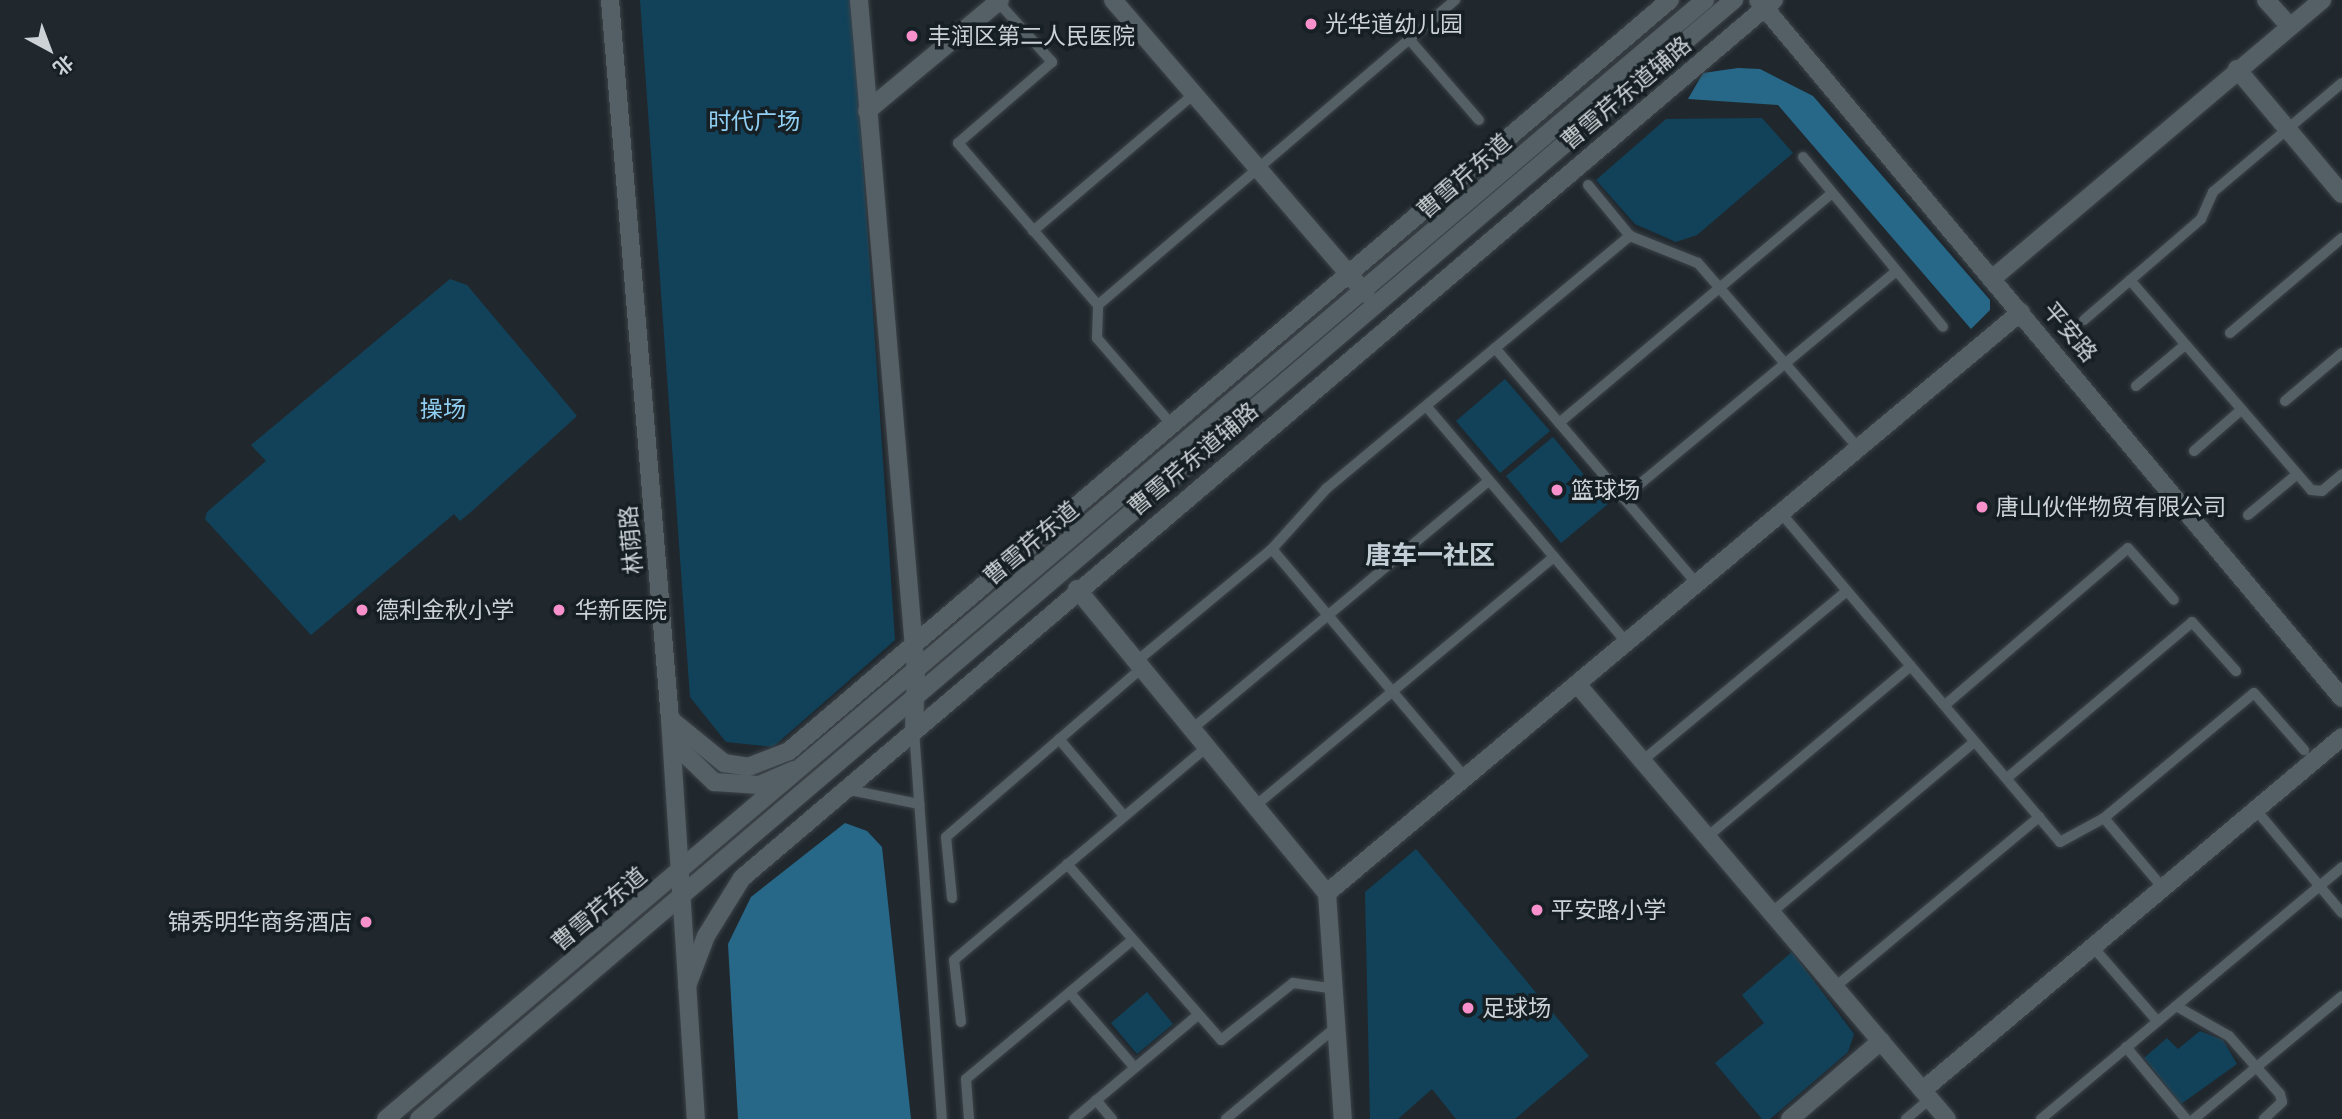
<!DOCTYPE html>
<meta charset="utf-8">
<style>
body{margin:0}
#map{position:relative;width:2342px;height:1119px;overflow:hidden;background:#20282e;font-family:Poppins,"Noto Sans SC",sans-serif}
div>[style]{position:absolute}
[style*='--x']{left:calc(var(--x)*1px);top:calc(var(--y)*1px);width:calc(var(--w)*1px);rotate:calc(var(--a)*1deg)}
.green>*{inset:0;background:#11425a}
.forest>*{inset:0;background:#276889}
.roads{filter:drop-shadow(0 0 2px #3c4348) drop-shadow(0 0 2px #3c4348)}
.service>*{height:10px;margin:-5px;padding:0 5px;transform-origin:5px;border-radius:5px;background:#555f66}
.minor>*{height:18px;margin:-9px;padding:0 9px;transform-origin:9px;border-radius:9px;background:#555f66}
.tertiary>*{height:18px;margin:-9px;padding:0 9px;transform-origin:9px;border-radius:9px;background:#555f66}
.secondary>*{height:18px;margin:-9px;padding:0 9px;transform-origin:9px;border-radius:9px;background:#555f66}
.dots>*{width:19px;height:19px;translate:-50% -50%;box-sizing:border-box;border:4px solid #161f24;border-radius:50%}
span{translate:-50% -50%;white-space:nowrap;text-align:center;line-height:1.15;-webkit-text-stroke:7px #161f24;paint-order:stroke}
.poi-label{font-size:23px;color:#ccd2d6}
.left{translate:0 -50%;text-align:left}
.right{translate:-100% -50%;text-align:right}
.street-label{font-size:23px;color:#ccd2d6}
.park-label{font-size:23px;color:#91cff3}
.quarter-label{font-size:26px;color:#c2ced5;font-weight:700}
.north{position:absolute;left:14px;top:14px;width:70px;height:70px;-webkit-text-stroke:5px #161f24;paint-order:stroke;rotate:139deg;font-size:19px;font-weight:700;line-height:28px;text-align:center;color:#ccd2d6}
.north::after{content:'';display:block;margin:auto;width:24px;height:32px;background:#ccd2d6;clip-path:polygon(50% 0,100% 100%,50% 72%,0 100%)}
</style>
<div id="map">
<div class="green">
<div style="clip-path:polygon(640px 0,852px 0,895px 640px,773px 747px,726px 742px,690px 697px)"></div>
<div style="clip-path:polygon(1762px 118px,1793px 153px,1697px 235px,1676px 242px,1635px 224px,1596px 180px,1666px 119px)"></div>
<div style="clip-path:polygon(450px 279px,467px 285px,577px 416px,472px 511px,460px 521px,454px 514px,311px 635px,205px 519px,207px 512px,266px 461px,251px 445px)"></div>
<div style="clip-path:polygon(1505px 379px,1550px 431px,1500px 473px,1456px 421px)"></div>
<div style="clip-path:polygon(1553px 437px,1608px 504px,1561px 543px,1506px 476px)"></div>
<div style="clip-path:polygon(1416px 849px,1589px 1056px,1515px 1119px,1456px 1119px,1432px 1089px,1398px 1119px,1370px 1119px,1365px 892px)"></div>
<div style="clip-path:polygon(1792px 952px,1854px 1034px,1848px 1052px,1770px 1119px,1762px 1119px,1715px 1063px,1764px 1023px,1742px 995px)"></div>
<div style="clip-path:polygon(1147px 992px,1173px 1024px,1137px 1054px,1111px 1023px)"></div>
<div style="clip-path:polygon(2200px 1031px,2223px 1040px,2237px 1064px,2181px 1104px,2144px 1058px,2167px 1038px,2178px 1049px)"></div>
</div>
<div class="forest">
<div style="clip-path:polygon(1738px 68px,1760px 69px,1813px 96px,1990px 300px,1990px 310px,1971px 329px,1778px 105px,1688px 99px,1703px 73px)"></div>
<div style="clip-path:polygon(845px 823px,867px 831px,882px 847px,911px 1119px,738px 1119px,728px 944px,751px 897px)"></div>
</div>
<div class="roads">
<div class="service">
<div style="--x:998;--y:2;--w:81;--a:48"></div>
<div style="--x:1052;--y:62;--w:124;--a:139.2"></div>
<div style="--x:958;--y:143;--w:214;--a:49.2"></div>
<div style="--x:1409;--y:39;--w:107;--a:49.2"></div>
<div style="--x:1803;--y:157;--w:220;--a:50.5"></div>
<div style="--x:1588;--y:185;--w:66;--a:50.5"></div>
<div style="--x:1630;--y:236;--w:73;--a:21.7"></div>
<div style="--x:1698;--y:263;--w:245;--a:49.1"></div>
<div style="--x:1033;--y:231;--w:211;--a:-40.4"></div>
<div style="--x:2130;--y:280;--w:277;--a:49.2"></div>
<div style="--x:2311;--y:490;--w:11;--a:5"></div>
<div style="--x:2322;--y:491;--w:26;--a:-40"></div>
<div style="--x:2084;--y:320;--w:155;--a:-40.8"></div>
<div style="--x:2201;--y:219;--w:30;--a:-66"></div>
<div style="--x:2213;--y:192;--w:169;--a:-40.2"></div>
<div style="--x:2230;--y:333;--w:147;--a:-40.3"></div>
<div style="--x:1495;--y:348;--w:311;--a:49.4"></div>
<div style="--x:2136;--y:386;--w:64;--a:-39.9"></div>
<div style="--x:2285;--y:401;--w:75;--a:-40.1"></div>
<div style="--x:1427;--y:407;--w:308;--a:49.7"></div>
<div style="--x:1559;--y:423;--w:357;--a:-40.1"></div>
<div style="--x:1172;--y:425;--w:115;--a:-130.8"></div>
<div style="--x:1097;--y:338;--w:33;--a:-88"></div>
<div style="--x:1098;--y:305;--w:470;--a:-40.5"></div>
<div style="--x:2194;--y:451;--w:62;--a:-41.1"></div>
<div style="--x:1623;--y:498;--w:355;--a:-39.7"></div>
<div style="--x:1781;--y:513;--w:431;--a:49.7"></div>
<div style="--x:2060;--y:842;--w:50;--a:-28.6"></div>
<div style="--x:2104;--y:818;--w:195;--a:-39.8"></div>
<div style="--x:2254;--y:693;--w:76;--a:48.7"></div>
<div style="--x:2248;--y:515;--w:62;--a:-39.8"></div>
<div style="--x:1272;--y:549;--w:299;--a:49.8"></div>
<div style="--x:1137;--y:661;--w:175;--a:-39.7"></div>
<div style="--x:1272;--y:549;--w:81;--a:-48"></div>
<div style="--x:1326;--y:489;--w:396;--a:-39.8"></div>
<div style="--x:1945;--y:705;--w:241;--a:-40.6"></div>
<div style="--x:2128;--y:548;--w:69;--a:48.5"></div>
<div style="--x:1192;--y:729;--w:387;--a:-39.9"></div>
<div style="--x:914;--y:730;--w:390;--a:85.9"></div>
<div style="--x:1059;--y:739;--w:101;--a:49.8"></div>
<div style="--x:1642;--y:761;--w:266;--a:-39.7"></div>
<div style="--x:2007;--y:778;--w:242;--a:-40.1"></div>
<div style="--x:2192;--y:622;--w:66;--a:48.1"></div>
<div style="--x:845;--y:789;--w:76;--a:11.5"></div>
<div style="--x:1255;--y:806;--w:389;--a:-39.8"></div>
<div style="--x:2256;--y:810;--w:134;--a:50.1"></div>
<div style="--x:2104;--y:818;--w:92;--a:49.9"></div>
<div style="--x:1707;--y:837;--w:266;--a:-40"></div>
<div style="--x:1067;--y:864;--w:234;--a:48.8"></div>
<div style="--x:1221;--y:1040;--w:92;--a:-38.4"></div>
<div style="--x:1293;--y:983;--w:44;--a:7.8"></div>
<div style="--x:952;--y:898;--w:61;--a:-95.6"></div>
<div style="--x:946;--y:837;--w:259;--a:-40.8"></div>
<div style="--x:1771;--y:913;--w:265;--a:-40.1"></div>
<div style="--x:2093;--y:947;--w:98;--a:49.1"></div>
<div style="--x:1835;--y:987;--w:266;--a:-39.8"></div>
<div style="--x:1070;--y:993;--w:99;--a:49.1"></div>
<div style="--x:2176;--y:1006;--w:61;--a:29.5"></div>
<div style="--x:2229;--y:1036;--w:77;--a:48.7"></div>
<div style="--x:2280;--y:1094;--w:8;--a:76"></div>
<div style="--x:2282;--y:1102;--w:25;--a:137"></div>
<div style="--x:961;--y:1022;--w:62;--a:-96.4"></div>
<div style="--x:954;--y:960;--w:331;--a:-40.1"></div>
<div style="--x:2126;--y:1047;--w:94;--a:50.2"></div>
<div style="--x:1096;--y:1100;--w:25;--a:50"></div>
<div style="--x:969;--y:1119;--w:40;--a:-94.3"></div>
<div style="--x:966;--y:1079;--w:217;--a:-39.9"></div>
<div style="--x:1074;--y:1119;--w:162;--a:-40"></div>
<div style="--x:1226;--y:1119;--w:143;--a:-39.9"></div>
<div style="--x:1906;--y:1119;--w:31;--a:-40"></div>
<div style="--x:2041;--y:1119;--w:393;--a:-39.9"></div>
<div style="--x:2194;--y:1119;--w:192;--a:-39.7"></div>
</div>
<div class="minor">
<div style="--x:859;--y:0;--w:674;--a:85.15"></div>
<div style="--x:916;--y:672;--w:58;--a:92"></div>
<div style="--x:1113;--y:0;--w:388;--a:49.3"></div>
<div style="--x:2266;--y:0;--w:36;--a:48"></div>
<div style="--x:2237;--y:69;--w:163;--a:50"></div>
<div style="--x:867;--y:111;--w:173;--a:-39.8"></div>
<div style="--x:1993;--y:278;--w:431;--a:-40.2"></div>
<div style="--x:1077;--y:589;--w:394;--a:50.6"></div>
<div style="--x:1327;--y:893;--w:227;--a:86"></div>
<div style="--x:1577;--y:684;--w:571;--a:49.62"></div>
<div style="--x:670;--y:719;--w:70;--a:39.2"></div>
<div style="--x:724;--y:763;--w:24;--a:9"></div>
<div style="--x:748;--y:767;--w:44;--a:-21.3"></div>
<div style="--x:789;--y:751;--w:1158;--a:-40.45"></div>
<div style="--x:1327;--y:893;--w:905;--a:-39.94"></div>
<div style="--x:687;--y:986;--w:53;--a:-69.2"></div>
<div style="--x:706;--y:936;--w:68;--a:-58.2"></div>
<div style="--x:742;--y:878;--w:1355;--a:-40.39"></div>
<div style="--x:1923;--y:1090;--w:548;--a:-40.11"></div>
<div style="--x:1790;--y:1119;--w:120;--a:-40.6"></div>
</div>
<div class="tertiary">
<div style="--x:1758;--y:0;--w:910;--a:50.08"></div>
</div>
<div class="secondary">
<div style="--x:610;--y:0;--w:721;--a:85.23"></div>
<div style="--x:670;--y:719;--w:401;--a:86.3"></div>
<div style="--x:675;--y:733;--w:19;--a:69"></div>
<div style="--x:682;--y:751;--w:45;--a:44.1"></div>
<div style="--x:714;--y:782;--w:45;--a:3.8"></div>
<div style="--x:759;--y:785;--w:38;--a:-23"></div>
<div style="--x:386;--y:1119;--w:1730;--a:-40.31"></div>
<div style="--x:419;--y:1119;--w:1727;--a:-40.4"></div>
</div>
</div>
<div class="dots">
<div style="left:1311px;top:24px;background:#f890cb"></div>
<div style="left:912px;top:36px;background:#f890cb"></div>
<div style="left:1557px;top:490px;background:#f890cb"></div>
<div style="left:1982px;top:507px;background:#f890cb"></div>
<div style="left:362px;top:610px;background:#f890cb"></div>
<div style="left:559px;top:610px;background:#f890cb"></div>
<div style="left:1537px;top:910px;background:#f890cb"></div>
<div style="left:366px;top:922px;background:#f890cb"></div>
<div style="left:1468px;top:1008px;background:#f890cb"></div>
</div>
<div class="poi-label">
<span class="left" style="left:1325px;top:24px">光华道幼儿园</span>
<span class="left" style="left:928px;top:36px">丰润区第二人民医院</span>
<span class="left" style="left:1571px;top:490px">篮球场</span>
<span class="left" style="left:1996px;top:507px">唐山伙伴物贸有限公司</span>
<span class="left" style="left:376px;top:610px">德利金秋小学</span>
<span class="left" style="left:575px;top:610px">华新医院</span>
<span class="left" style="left:1551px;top:910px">平安路小学</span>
<span class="right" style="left:352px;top:922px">锦秀明华商务酒店</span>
<span class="left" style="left:1482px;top:1008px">足球场</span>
</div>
<div class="street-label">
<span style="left:1626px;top:93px;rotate:-40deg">曹雪芹东道辅路</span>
<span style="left:1464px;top:176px;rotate:-41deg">曹雪芹东道</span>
<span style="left:2070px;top:332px;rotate:50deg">平安路</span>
<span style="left:1193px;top:459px;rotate:-40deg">曹雪芹东道辅路</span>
<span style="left:631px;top:540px;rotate:-95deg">林荫路</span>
<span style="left:1031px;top:543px;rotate:-40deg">曹雪芹东道</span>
<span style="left:599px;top:909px;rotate:-40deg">曹雪芹东道</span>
</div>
<div class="park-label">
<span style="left:754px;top:121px">时代广场</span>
<span style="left:443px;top:409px">操场</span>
</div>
<div class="quarter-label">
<span style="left:1430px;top:556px">唐车一社区</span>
</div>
<div class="north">北</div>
</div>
